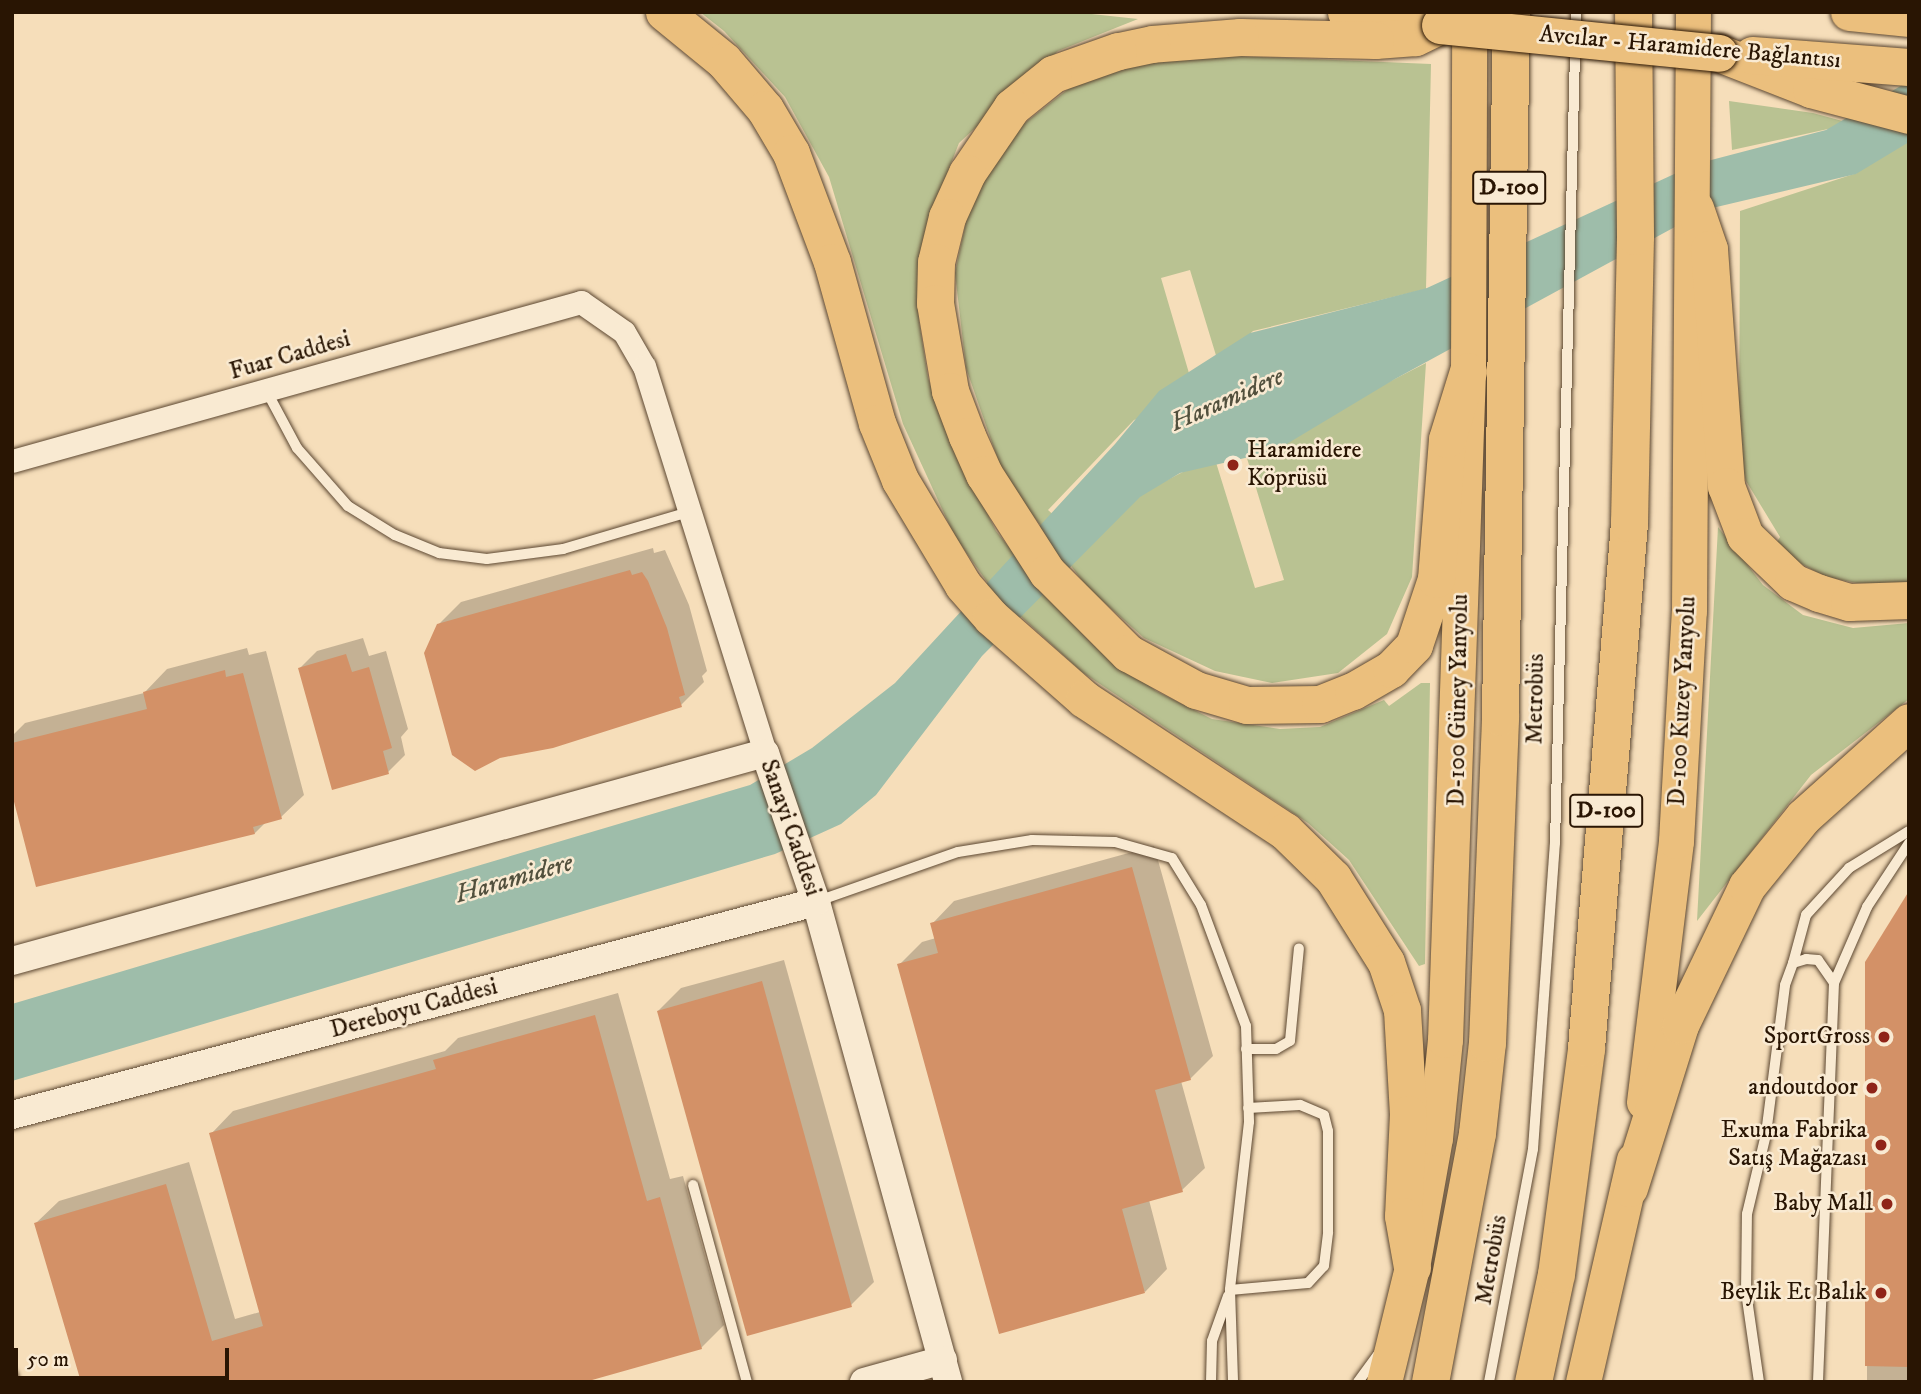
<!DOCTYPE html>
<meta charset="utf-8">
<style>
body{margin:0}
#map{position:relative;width:1921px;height:1394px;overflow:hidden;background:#f6deba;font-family:"IM FELL DW Pica",serif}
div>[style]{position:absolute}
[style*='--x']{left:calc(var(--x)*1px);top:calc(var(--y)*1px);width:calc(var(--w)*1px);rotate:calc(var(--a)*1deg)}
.green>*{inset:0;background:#b9c292}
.water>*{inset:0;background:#9ebdaa}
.shadow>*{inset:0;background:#0003}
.building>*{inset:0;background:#d39167}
.roads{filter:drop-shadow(0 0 2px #5c4731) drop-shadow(0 0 2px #5c4731)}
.service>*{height:10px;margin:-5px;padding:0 5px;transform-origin:5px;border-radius:5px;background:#f9ead2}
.minor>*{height:23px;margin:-11.5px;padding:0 11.5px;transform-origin:11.5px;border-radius:11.5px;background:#f9ead2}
.tertiary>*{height:28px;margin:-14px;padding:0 14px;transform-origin:14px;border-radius:14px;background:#f9ead2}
.primary>*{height:35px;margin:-17.5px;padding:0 17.5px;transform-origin:17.5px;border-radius:17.5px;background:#ebbf7d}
.trunk>*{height:37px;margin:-18.5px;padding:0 18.5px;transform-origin:18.5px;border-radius:18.5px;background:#ebbf7d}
.bridges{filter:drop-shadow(0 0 2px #291503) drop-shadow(0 0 2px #291503)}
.trunk-bridge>*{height:37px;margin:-18.5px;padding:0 18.5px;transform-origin:18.5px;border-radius:18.5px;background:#ebbf7d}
.dots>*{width:19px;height:19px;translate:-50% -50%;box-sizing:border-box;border:4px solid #f9ead2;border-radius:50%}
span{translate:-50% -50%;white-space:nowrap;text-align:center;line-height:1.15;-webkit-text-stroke:5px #f9ead2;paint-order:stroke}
.shield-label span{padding:2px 5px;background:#f9ead2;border:2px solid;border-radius:5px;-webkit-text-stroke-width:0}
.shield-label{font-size:23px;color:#291503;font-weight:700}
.street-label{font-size:24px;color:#291503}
.poi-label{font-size:24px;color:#291503}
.left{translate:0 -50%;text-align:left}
.right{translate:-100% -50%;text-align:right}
.water-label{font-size:26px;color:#52503d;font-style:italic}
.frame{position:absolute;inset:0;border:14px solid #291503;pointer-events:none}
.scale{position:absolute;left:14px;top:1348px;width:215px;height:32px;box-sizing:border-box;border:4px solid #291503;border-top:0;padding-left:9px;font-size:21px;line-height:24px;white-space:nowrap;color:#291503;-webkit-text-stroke:5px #f9ead2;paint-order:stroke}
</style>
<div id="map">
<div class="green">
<div style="clip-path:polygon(700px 12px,1073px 12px,1138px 19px,1058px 51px,959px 143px,928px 222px,918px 269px,919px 321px,928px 378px,948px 434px,996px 531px,1047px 595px,1091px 640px,1156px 691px,1212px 719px,1280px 729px,1320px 727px,1384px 700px,1389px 706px,1421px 683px,1430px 683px,1425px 964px,1419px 966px,1349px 860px,1308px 823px,1082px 672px,994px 592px,954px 535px,903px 424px,829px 177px,785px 97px,724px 31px)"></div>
<div style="clip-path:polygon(1191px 54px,1431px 64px,1426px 289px,1253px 331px,1218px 362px,1190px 270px,1161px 278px,1196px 397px,1134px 420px,1048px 510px,1084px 542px,1138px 495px,1214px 456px,1255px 588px,1284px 580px,1246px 455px,1426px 363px,1412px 577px,1387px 634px,1338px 673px,1272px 683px,1215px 671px,1144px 638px,1087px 587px,1004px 477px,966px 368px,955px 273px,971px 198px,1003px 140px,1076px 83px,1134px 63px)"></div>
<div style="clip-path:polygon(1729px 101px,1813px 113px,1909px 139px,1909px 584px,1857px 583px,1826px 577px,1798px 562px,1777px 542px,1780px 537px,1746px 481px,1739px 454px,1740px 211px,1857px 173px,1828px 129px,1732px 150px)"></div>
<div style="clip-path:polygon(1718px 527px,1763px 585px,1803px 615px,1853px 628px,1909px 623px,1909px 699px,1811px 775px,1697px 921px)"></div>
</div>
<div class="water">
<div style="clip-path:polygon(1909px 81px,1909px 142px,1856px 174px,1708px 209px,1395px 379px,1275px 451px,1180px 473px,1140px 497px,982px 656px,876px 795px,841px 824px,775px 854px,12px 1081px,12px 1004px,750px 785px,812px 748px,895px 683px,1115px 444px,1159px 391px,1250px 333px,1427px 288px,1696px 164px,1826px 130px)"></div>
</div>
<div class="shadow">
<div style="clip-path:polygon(653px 548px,654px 553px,665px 550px,689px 605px,707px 671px,702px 676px,704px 682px,681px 705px,438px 625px,461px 602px)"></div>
<div style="clip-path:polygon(363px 638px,369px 656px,386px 651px,408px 729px,401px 737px,405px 755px,388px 772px,300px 668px,317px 651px)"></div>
<div style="clip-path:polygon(247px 648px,249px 655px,266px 651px,304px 795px,281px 817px,266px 822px,255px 833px,12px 786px,12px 736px,25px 723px,144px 693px,167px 669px)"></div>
<div style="clip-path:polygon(1154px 846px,1213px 1056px,1190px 1079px,1181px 1081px,1205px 1168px,1182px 1190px,1149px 1200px,1167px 1269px,1145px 1292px,899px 965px,922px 942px,936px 938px,932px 924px,954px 901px)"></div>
<div style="clip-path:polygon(1909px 894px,1909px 1382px,1867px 1382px,1867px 963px)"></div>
<div style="clip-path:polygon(784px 960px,874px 1282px,851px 1305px,658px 1011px,681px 988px)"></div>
<div style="clip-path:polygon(618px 993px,670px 1179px,683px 1176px,724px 1325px,701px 1348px,83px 1382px,36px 1223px,59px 1201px,189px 1162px,235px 1319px,260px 1312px,211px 1134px,233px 1111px,445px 1051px,458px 1038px)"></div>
</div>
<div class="building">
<div style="clip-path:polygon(630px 570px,632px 575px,642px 572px,648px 581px,667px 628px,685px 695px,679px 697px,682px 707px,553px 748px,500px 758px,475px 771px,452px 755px,424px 653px,437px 624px)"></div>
<div style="clip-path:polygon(346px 654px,352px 672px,369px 667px,392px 748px,383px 751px,389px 774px,332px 790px,298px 668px)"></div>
<div style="clip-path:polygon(225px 670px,226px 677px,243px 673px,282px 819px,253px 827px,255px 834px,36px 887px,12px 794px,12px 743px,147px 709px,143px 692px)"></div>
<div style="clip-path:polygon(1132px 867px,1191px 1080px,1155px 1090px,1183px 1192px,1122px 1209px,1145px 1293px,999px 1334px,897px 964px,938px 953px,930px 923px)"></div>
<div style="clip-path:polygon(1909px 891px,1909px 1367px,1865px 1366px,1865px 962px)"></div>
<div style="clip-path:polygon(762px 981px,852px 1307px,747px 1336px,657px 1011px)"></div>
<div style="clip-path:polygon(595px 1015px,647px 1201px,660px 1197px,702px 1349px,585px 1382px,81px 1382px,34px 1223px,166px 1184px,212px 1341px,263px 1326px,209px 1133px,436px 1069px,433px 1060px)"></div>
</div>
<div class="roads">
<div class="service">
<div style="--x:266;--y:390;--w:66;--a:61.9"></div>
<div style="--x:297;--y:448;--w:77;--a:48.7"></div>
<div style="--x:348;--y:506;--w:55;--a:31.7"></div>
<div style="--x:395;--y:535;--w:48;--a:22.2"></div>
<div style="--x:439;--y:553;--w:48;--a:7.1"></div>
<div style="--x:487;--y:559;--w:77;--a:-7.5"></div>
<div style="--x:563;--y:549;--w:131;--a:-16.4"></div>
<div style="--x:818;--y:901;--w:148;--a:-19.3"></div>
<div style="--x:958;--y:852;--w:75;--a:-9.2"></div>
<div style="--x:1032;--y:840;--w:83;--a:1.4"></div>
<div style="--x:1115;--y:842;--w:59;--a:15.7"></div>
<div style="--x:1172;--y:858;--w:55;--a:58.3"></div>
<div style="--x:1201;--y:905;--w:129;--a:69.6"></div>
<div style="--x:1246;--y:1026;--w:96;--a:88.2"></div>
<div style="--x:1249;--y:1122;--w:169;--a:96.5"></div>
<div style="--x:1230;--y:1290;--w:92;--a:88.1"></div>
<div style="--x:1793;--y:963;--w:50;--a:-74.8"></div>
<div style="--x:1806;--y:915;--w:64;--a:-47.5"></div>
<div style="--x:1849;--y:868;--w:70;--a:-31.7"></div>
<div style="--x:1834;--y:983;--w:83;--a:-66.5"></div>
<div style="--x:1867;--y:907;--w:77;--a:-56.7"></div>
<div style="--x:1246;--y:1049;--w:30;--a:0"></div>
<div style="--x:1276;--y:1049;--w:16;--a:-30"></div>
<div style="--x:1290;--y:1041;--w:93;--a:-84.5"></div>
<div style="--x:693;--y:1185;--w:204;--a:74.7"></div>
<div style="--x:1230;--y:1290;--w:78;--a:-5.1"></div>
<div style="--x:1308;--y:1283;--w:23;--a:-47"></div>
<div style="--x:1324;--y:1266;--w:34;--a:-83"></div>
<div style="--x:1328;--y:1232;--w:101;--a:-90"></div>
<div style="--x:1328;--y:1131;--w:16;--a:-104"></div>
<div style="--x:1324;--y:1115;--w:26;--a:-157"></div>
<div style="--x:1300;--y:1105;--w:52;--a:176.7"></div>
<div style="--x:12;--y:1375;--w:7;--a:74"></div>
<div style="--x:1211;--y:1382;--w:41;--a:-88.6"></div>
<div style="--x:1212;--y:1341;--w:48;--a:-70.4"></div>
<div style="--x:1358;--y:1382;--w:37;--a:-54"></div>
<div style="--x:1489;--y:1382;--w:237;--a:-79.3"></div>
<div style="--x:1533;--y:1149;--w:307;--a:-85.9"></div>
<div style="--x:1555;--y:843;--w:831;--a:-88.55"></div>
<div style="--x:1759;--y:1382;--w:91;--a:-98.2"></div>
<div style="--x:1746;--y:1292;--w:78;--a:-89.3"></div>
<div style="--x:1747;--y:1214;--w:82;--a:-76.6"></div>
<div style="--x:1766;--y:1134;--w:150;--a:-82.7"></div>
<div style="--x:1785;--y:985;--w:23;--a:-70"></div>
<div style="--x:1793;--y:963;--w:14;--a:-17"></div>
<div style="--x:1806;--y:959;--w:12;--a:5"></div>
<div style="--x:1818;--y:960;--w:28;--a:55"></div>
<div style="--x:1834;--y:983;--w:399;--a:92.3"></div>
</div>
<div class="minor">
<div style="--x:12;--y:461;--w:591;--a:-15.61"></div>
<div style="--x:581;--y:302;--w:52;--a:34.9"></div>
<div style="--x:624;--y:332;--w:39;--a:60"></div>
<div style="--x:644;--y:366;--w:405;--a:72.6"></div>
</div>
<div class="tertiary">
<div style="--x:12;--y:961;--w:781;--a:-15.44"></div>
<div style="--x:765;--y:753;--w:157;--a:71.1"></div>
<div style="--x:816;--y:902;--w:498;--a:74.6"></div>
<div style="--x:12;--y:1115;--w:832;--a:-14.84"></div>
<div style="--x:864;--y:1382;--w:82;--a:-15.6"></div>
</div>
<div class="primary">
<div style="--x:1644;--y:1102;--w:263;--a:-83"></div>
<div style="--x:1676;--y:841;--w:230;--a:-86.8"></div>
<div style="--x:1689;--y:611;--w:599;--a:-89.62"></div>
<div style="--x:1384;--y:1382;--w:118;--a:-76.3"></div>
<div style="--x:1412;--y:1267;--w:131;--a:-79.9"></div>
<div style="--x:1435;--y:1138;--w:99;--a:-84.2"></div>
<div style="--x:1445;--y:1040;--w:669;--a:-88.03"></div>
<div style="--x:1468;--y:371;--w:359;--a:-89.8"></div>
<div style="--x:1583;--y:1382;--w:228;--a:-77.1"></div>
</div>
<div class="trunk">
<div style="--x:664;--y:12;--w:77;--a:39.2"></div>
<div style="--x:724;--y:61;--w:63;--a:49.5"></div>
<div style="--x:765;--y:109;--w:51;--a:59.4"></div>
<div style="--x:791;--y:153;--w:116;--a:69.4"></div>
<div style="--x:832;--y:262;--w:167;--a:74.4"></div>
<div style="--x:877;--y:423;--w:61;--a:68"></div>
<div style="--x:900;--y:480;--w:122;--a:59"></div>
<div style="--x:963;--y:585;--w:43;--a:48.8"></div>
<div style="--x:991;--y:617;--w:124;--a:41.4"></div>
<div style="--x:1084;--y:699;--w:240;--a:33.3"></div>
<div style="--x:1285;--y:831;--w:67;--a:44.4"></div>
<div style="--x:1333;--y:878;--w:99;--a:57.8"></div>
<div style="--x:1386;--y:962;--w:51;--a:71.6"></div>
<div style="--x:1402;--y:1010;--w:104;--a:86.7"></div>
<div style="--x:1408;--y:1114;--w:102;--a:92.8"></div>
<div style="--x:1403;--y:1216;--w:52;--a:80"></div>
<div style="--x:1346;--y:12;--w:65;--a:7"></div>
<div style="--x:1849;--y:12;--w:60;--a:5.7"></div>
<div style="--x:1440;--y:25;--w:28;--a:154"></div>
<div style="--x:1415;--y:37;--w:40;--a:175.7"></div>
<div style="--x:1375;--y:40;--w:135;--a:-178.7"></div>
<div style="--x:1240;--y:37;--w:88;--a:175.5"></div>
<div style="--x:1152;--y:44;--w:35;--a:168"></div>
<div style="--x:1118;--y:51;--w:69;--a:160.5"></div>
<div style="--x:1053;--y:74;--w:53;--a:141.2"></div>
<div style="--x:1012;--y:107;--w:80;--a:124.3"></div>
<div style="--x:967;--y:173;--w:48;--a:114.4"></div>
<div style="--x:947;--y:217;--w:46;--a:103.7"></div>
<div style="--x:936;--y:262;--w:41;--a:91.4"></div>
<div style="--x:935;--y:303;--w:89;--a:80.3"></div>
<div style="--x:950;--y:391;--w:48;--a:69.3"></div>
<div style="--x:967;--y:436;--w:42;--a:65.9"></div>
<div style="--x:984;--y:474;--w:117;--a:57.3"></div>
<div style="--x:1047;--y:572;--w:115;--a:45"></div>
<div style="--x:1128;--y:653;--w:77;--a:28.6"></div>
<div style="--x:1196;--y:690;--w:53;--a:16.4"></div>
<div style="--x:1247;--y:705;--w:73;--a:-0.8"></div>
<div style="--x:1320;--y:704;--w:35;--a:-22"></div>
<div style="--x:1353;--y:691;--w:44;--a:-30.1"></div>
<div style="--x:1391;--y:669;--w:33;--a:-46"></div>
<div style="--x:1414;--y:645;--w:70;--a:-71.6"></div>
<div style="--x:1436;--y:579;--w:140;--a:-85.5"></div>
<div style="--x:1447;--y:439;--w:71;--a:-72.8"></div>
<div style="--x:1719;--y:53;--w:99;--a:21.4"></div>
<div style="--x:1811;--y:89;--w:101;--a:14.9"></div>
<div style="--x:1752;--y:55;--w:157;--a:4.4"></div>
<div style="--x:1695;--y:208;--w:43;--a:71.1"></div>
<div style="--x:1709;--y:249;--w:238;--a:85.9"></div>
<div style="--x:1726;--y:486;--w:53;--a:69.2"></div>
<div style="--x:1745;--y:536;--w:66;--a:43.8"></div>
<div style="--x:1793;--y:582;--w:28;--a:23"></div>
<div style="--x:1819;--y:593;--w:31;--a:17"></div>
<div style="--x:1849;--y:602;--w:60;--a:-1.9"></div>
<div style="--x:1629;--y:1188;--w:171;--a:-72.6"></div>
<div style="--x:1680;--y:1025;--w:154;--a:-64.3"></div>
<div style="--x:1747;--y:886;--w:89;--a:-50.9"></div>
<div style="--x:1803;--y:817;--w:142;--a:-41.9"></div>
<div style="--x:1430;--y:1382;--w:253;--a:-79.3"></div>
<div style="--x:1477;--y:1133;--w:91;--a:-83.7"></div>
<div style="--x:1487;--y:1043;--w:326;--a:-87.7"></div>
<div style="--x:1500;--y:717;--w:705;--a:-89.11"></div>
<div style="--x:1533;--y:1382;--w:110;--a:-78"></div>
<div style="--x:1556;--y:1274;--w:228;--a:-82.4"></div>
<div style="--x:1586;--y:1048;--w:527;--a:-85.32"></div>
<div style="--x:1629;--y:523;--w:287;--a:-88.8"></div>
<div style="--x:1635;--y:236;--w:224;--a:-90.5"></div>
</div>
</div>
<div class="bridges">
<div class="trunk-bridge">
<div style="--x:1440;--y:25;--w:280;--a:5.7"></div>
</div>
</div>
<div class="dots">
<div style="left:1233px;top:465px;background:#8f2418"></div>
<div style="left:1884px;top:1037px;background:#8f2418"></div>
<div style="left:1872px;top:1088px;background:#8f2418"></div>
<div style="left:1881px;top:1145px;background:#8f2418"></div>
<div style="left:1887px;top:1204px;background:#8f2418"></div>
<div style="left:1881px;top:1293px;background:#8f2418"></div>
</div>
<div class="shield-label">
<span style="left:1509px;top:188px">D-100</span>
<span style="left:1606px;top:811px">D-100</span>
</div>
<div class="street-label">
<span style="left:1690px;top:48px;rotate:5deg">Avcılar - Haramidere Bağlantısı</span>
<span style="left:290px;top:356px;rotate:-16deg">Fuar Caddesi</span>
<span style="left:1536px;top:699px;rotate:-89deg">Metrobüs</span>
<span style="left:1459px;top:700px;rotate:-89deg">D-100 Güney Yanyolu</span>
<span style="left:1683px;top:701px;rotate:-87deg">D-100 Kuzey Yanyolu</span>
<span style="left:790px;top:828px;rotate:71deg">Sanayi Caddesi</span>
<span style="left:414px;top:1009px;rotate:-15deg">Dereboyu Caddesi</span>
<span style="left:1492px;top:1260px;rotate:-80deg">Metrobüs</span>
</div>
<div class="poi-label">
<span class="left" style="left:1247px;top:465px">Haramidere<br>Köprüsü</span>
<span class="right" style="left:1870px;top:1037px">SportGross</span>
<span class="right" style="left:1858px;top:1088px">andoutdoor</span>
<span class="right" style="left:1867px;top:1145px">Exuma Fabrika<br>Satış Mağazası</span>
<span class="right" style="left:1873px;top:1204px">Baby Mall</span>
<span class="right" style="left:1867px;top:1293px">Beylik Et Balık</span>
</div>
<div class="water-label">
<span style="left:1227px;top:400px;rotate:-24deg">Haramidere</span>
<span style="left:514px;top:879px;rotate:-16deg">Haramidere</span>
</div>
<div class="frame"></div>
<div class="scale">50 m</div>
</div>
